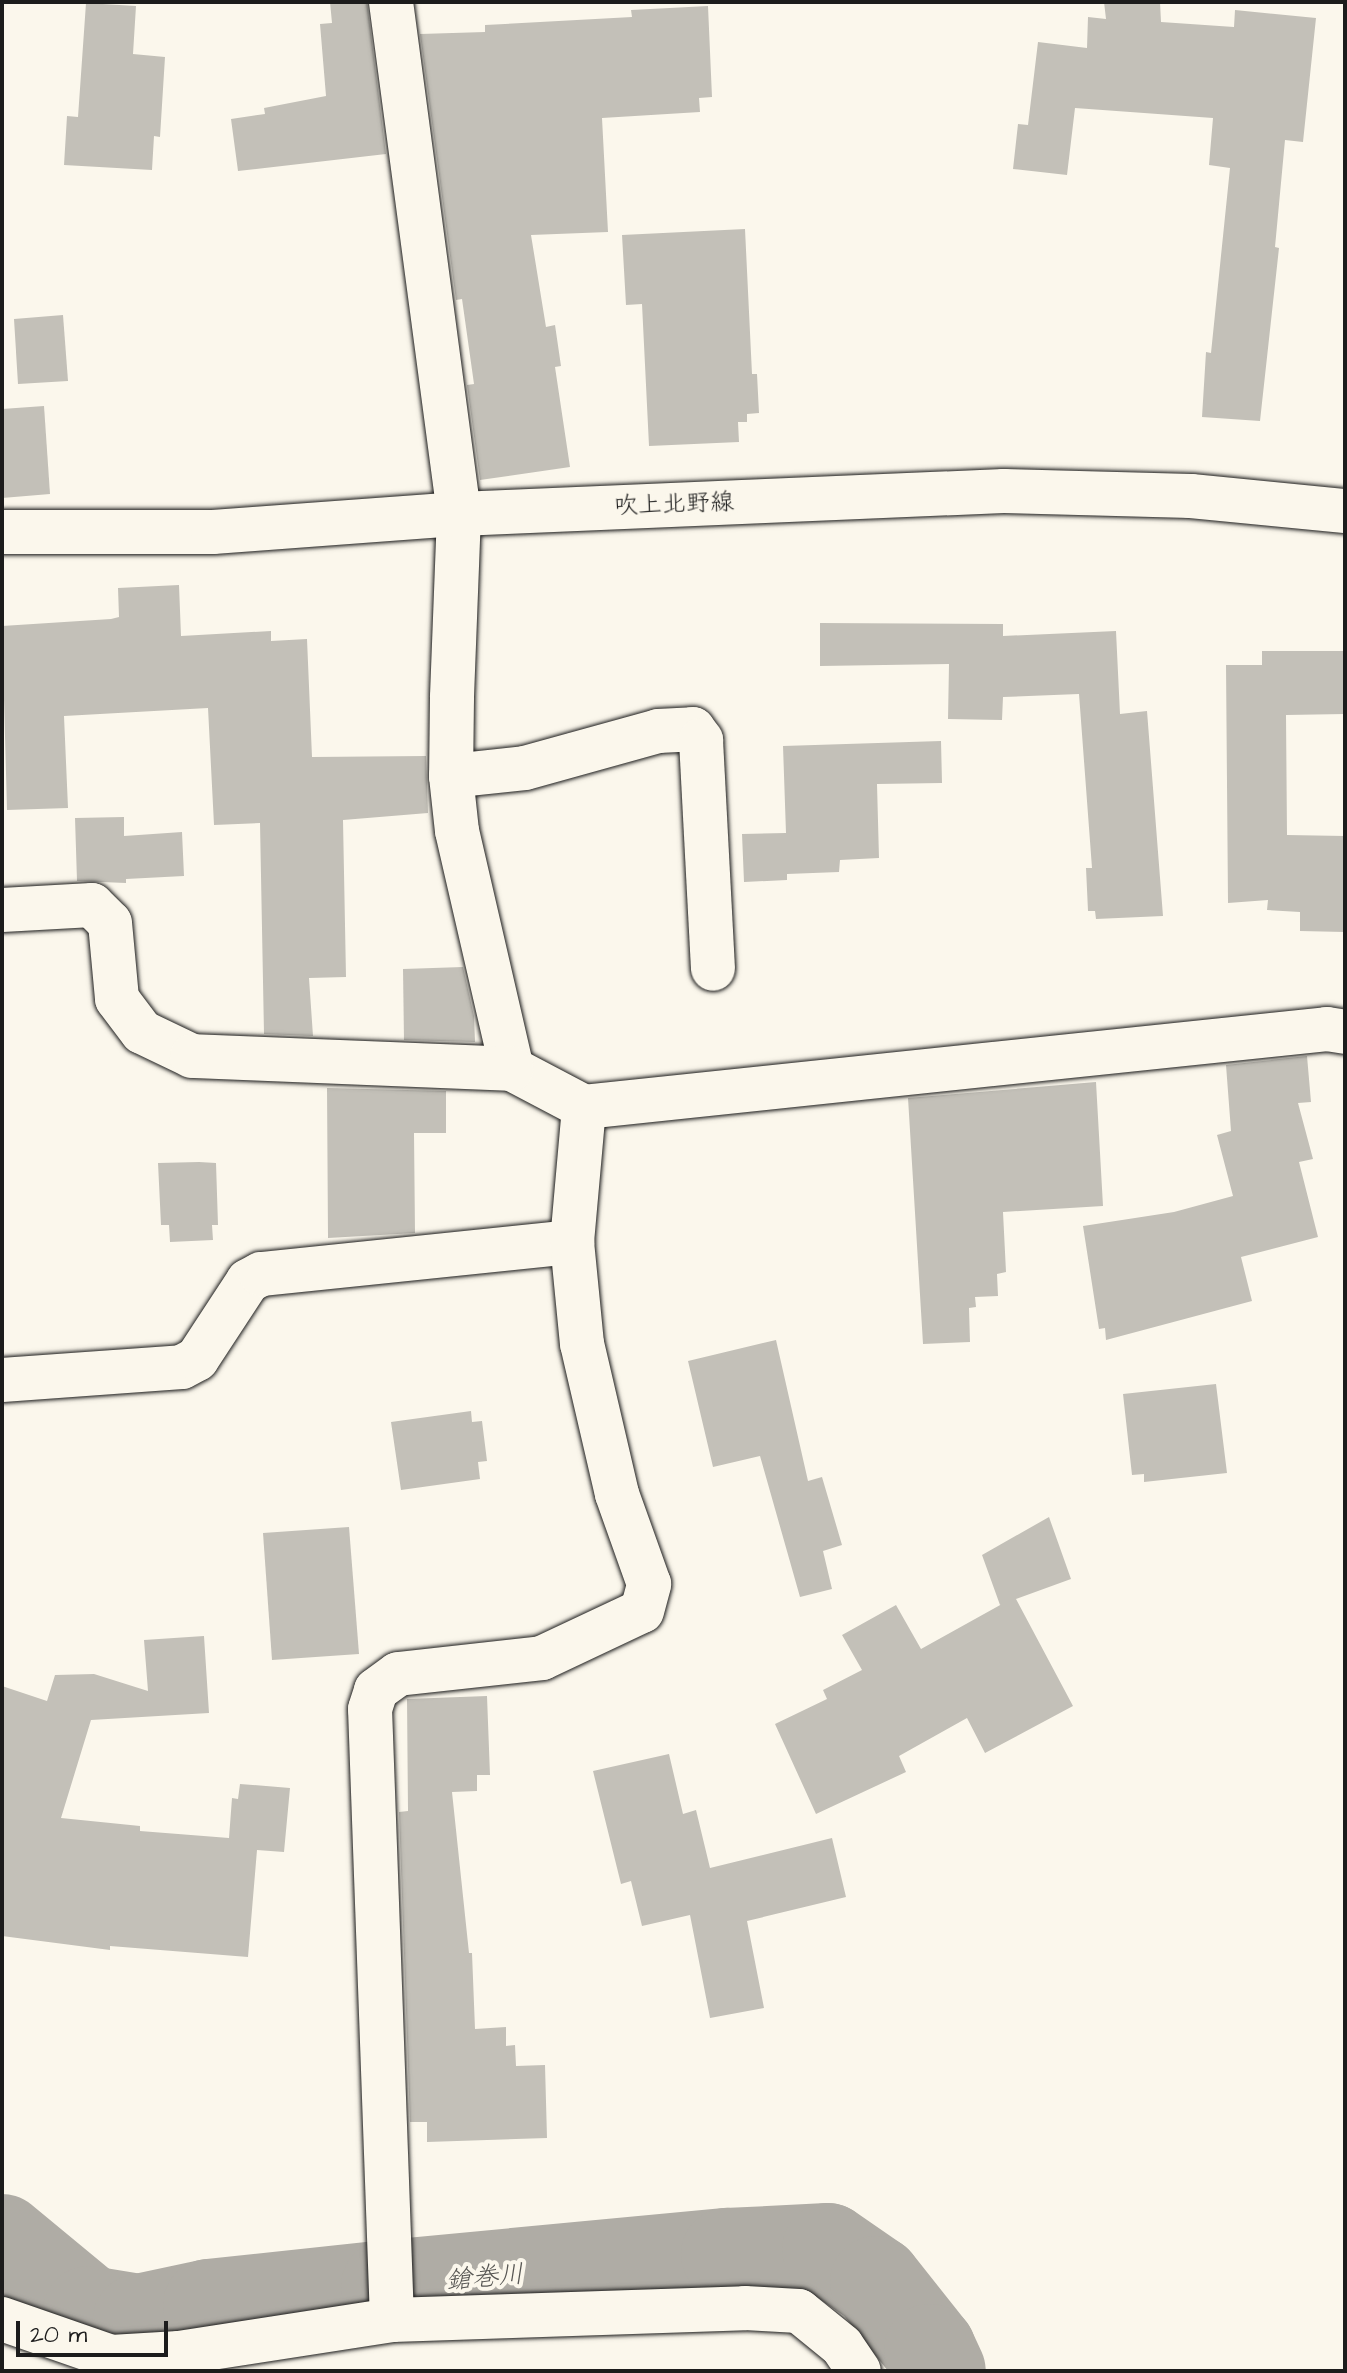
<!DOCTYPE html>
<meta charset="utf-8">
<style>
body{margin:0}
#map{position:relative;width:1347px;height:2373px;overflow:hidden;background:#fbf7ec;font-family:"Architects Daughter","Klee One",sans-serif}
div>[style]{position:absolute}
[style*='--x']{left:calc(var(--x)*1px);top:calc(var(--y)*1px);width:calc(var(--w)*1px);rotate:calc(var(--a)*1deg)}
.river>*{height:92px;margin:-46px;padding:0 46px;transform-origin:46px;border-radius:46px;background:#afaca5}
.building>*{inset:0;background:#c3c0b8}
.roads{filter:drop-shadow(0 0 2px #1c1c1c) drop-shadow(0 0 2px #1c1c1c)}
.minor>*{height:44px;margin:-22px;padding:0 22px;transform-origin:22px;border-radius:22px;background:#fbf7ec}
.major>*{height:44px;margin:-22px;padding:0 22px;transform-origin:22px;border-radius:22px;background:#fbf7ec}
span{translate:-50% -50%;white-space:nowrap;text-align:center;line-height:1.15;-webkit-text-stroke:8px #fbf7ec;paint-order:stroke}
.street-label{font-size:24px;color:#1c1c1c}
.water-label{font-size:26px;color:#575653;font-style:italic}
.frame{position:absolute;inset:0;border:4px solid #1c1c1c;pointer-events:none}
.scale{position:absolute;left:16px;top:2321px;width:152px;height:36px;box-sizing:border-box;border:4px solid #1c1c1c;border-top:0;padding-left:10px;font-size:24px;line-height:28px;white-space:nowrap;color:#1c1c1c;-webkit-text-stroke:6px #fbf7ec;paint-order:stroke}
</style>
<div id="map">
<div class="river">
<div style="--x:2;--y:2240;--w:113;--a:39.6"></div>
<div style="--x:89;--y:2312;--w:51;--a:9.1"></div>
<div style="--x:139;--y:2320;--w:72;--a:-12.1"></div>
<div style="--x:209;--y:2305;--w:179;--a:-6.1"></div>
<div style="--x:387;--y:2286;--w:342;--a:-5.4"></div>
<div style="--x:727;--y:2254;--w:101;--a:-2.8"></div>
<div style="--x:828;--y:2249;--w:58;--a:34.5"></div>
<div style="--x:876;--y:2282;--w:87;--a:51.5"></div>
<div style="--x:930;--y:2350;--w:23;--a:65"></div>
</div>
<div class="building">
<div style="clip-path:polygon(330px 2px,367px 2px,386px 154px,238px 171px,231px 119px,265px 114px,264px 108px,326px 96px,320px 24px,332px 23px)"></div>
<div style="clip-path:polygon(1104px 2px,1160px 2px,1161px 22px,1234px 27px,1235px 10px,1316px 18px,1303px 142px,1285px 140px,1275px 247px,1279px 248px,1260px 421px,1202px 417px,1206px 352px,1211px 353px,1230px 168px,1209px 165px,1213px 118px,1075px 108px,1067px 175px,1013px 169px,1018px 124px,1028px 125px,1038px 42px,1087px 48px,1088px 17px,1106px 19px)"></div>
<div style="clip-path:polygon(86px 3px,136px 6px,133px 54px,165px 57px,160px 137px,154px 136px,152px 170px,64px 165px,67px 116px,78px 117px)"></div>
<div style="clip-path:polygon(708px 6px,712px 97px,699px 98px,700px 112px,602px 118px,608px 232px,531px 235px,546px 327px,555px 325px,561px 366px,555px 367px,570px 467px,480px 480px,467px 385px,474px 384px,462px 299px,456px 300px,420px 34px,485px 32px,485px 25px,632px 17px,631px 10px)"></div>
<div style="clip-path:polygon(745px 229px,752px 374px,757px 374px,759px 413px,747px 414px,747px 422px,738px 422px,739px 442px,649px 446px,642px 304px,626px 305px,622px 235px)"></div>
<div style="clip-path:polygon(63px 315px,68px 381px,18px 384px,14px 319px)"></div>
<div style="clip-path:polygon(44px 406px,50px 494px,2px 498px,2px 409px)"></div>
<div style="clip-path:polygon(179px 585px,181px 636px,271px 631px,271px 641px,307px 639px,312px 757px,426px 756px,428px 813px,343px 820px,346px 977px,309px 978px,313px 1036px,264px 1034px,260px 823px,214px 825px,208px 708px,64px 716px,68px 808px,7px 810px,2px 626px,111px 619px,119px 617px,118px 588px)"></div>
<div style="clip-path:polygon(820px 623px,1003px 624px,1003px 636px,1116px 631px,1120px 714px,1147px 711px,1163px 916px,1096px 919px,1095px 911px,1088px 911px,1086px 868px,1092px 868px,1079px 694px,1003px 697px,1002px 720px,948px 719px,949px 664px,820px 666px)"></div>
<div style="clip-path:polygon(1262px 651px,1345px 651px,1345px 714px,1286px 715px,1287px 835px,1345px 836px,1345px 932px,1300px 931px,1300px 912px,1267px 910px,1268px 900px,1228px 903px,1226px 665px,1262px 665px)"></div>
<div style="clip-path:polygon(941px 741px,942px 783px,877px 784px,879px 858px,840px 860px,839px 872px,787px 874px,787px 880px,744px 882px,742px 834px,786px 833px,783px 746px)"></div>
<div style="clip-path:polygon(124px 817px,124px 836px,182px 832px,184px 876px,126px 879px,126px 883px,77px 881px,75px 818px)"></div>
<div style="clip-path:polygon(463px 967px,474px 1016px,475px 1042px,404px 1040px,403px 969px)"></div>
<div style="clip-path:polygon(1307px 1056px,1311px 1102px,1298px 1103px,1313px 1159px,1299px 1162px,1318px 1237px,1241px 1257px,1252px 1301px,1106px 1340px,1105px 1328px,1099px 1329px,1083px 1226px,1174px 1212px,1233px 1196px,1217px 1135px,1231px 1131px,1226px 1065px)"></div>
<div style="clip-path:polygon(1096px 1082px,1103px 1206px,1003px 1212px,1006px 1272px,997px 1274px,998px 1296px,975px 1297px,976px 1307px,969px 1308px,970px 1342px,923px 1344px,908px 1098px)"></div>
<div style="clip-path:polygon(327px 1088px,446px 1091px,446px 1133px,414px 1133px,415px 1233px,328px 1238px)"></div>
<div style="clip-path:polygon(199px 1162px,216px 1163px,218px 1225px,212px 1225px,213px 1240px,170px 1242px,169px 1225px,161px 1225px,158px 1163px)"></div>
<div style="clip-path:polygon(776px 1340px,808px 1481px,822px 1477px,842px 1545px,823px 1551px,832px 1589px,800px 1597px,760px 1456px,713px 1467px,688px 1361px)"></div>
<div style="clip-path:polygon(1216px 1384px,1227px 1473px,1144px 1482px,1144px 1474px,1132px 1475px,1123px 1394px)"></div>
<div style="clip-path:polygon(471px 1411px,472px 1422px,482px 1421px,487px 1461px,478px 1462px,480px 1479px,401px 1490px,391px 1422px)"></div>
<div style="clip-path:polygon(1049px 1517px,1071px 1579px,1016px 1599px,1073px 1706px,985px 1753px,967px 1718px,899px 1756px,906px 1772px,816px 1814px,775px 1724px,827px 1699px,823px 1690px,862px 1670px,842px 1635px,896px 1605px,921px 1649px,1002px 1604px,1000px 1605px,982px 1555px)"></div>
<div style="clip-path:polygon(349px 1527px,359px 1654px,272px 1660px,263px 1533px)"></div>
<div style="clip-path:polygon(204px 1636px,209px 1713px,91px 1720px,61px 1818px,140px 1826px,140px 1831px,229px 1838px,232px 1798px,238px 1799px,240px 1784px,290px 1788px,284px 1852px,257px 1850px,248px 1957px,110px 1946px,110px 1950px,2px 1936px,2px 1686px,47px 1701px,55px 1675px,94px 1674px,148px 1691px,144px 1640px)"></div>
<div style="clip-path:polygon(487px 1696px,490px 1775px,477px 1775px,477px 1791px,452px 1792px,469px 1953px,472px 1953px,475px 2029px,506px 2027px,506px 2046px,515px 2045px,516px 2066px,545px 2065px,547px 2138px,427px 2142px,427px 2122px,410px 2122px,399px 1812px,408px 1811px,407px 1699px)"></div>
<div style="clip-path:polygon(669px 1754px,683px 1814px,696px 1810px,710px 1868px,832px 1838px,846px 1897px,747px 1921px,764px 2008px,710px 2018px,690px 1915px,642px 1926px,631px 1881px,621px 1884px,593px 1771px)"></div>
</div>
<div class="roads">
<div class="minor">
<div style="--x:391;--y:2;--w:516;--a:82.43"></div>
<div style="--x:459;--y:514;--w:184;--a:92.2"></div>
<div style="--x:452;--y:698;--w:78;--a:90.7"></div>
<div style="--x:451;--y:776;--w:55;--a:83.8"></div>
<div style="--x:457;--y:831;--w:244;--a:77"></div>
<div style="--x:512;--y:1069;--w:81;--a:27.8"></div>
<div style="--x:584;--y:1107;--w:747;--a:-5.99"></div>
<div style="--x:1327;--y:1029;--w:18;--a:9"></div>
<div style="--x:451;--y:776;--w:74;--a:-6.2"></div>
<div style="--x:525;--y:768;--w:138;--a:-15.5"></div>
<div style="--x:658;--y:731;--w:35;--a:-3"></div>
<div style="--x:693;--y:729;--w:14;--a:54"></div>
<div style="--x:701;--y:740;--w:229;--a:87"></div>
<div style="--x:2;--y:910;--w:90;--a:-3.2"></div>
<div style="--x:92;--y:905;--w:25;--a:45"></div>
<div style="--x:110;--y:923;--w:76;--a:84.7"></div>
<div style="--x:117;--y:999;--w:41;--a:52.9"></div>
<div style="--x:142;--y:1032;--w:55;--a:25.6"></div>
<div style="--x:192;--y:1056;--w:320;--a:2.3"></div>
<div style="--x:2;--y:1380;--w:180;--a:-4.1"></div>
<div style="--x:182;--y:1367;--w:17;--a:-28"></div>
<div style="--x:197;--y:1359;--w:93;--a:-56.8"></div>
<div style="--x:248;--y:1281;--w:15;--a:-28"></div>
<div style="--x:261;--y:1274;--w:313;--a:-5.9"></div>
<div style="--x:2;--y:2319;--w:115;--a:19.2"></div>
<div style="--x:111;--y:2357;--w:68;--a:-3.4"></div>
<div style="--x:179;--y:2353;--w:216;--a:-8.8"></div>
<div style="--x:392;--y:2320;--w:353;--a:-1.9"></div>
<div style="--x:745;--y:2308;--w:54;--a:3.2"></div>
<div style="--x:799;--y:2311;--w:55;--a:39.1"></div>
<div style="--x:842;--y:2346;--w:30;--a:56"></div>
<div style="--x:392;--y:2320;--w:611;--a:-92.06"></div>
<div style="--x:370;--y:1709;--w:20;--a:-72"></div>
<div style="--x:376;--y:1690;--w:27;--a:-36"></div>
<div style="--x:398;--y:1674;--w:145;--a:-6.3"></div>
<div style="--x:542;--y:1658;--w:110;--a:-25.2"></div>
<div style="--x:642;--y:1611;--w:28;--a:-75"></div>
<div style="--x:649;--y:1584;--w:96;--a:-109.6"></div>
<div style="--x:617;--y:1494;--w:154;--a:-103.1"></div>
<div style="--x:582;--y:1344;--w:102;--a:-95.6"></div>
<div style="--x:572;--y:1242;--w:136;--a:-84.9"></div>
</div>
<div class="major">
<div style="--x:2;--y:532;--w:211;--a:0"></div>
<div style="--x:213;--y:532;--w:247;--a:-4.2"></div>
<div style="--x:459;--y:514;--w:545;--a:-2.42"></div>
<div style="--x:1004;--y:491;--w:187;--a:1.5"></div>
<div style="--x:1191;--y:496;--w:155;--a:5.6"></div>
</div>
</div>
<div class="street-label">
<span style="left:674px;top:505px;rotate:-2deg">吹上北野線</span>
</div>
<div class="water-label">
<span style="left:485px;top:2278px;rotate:-5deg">鎗巻川</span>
</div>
<div class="frame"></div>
<div class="scale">20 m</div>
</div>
